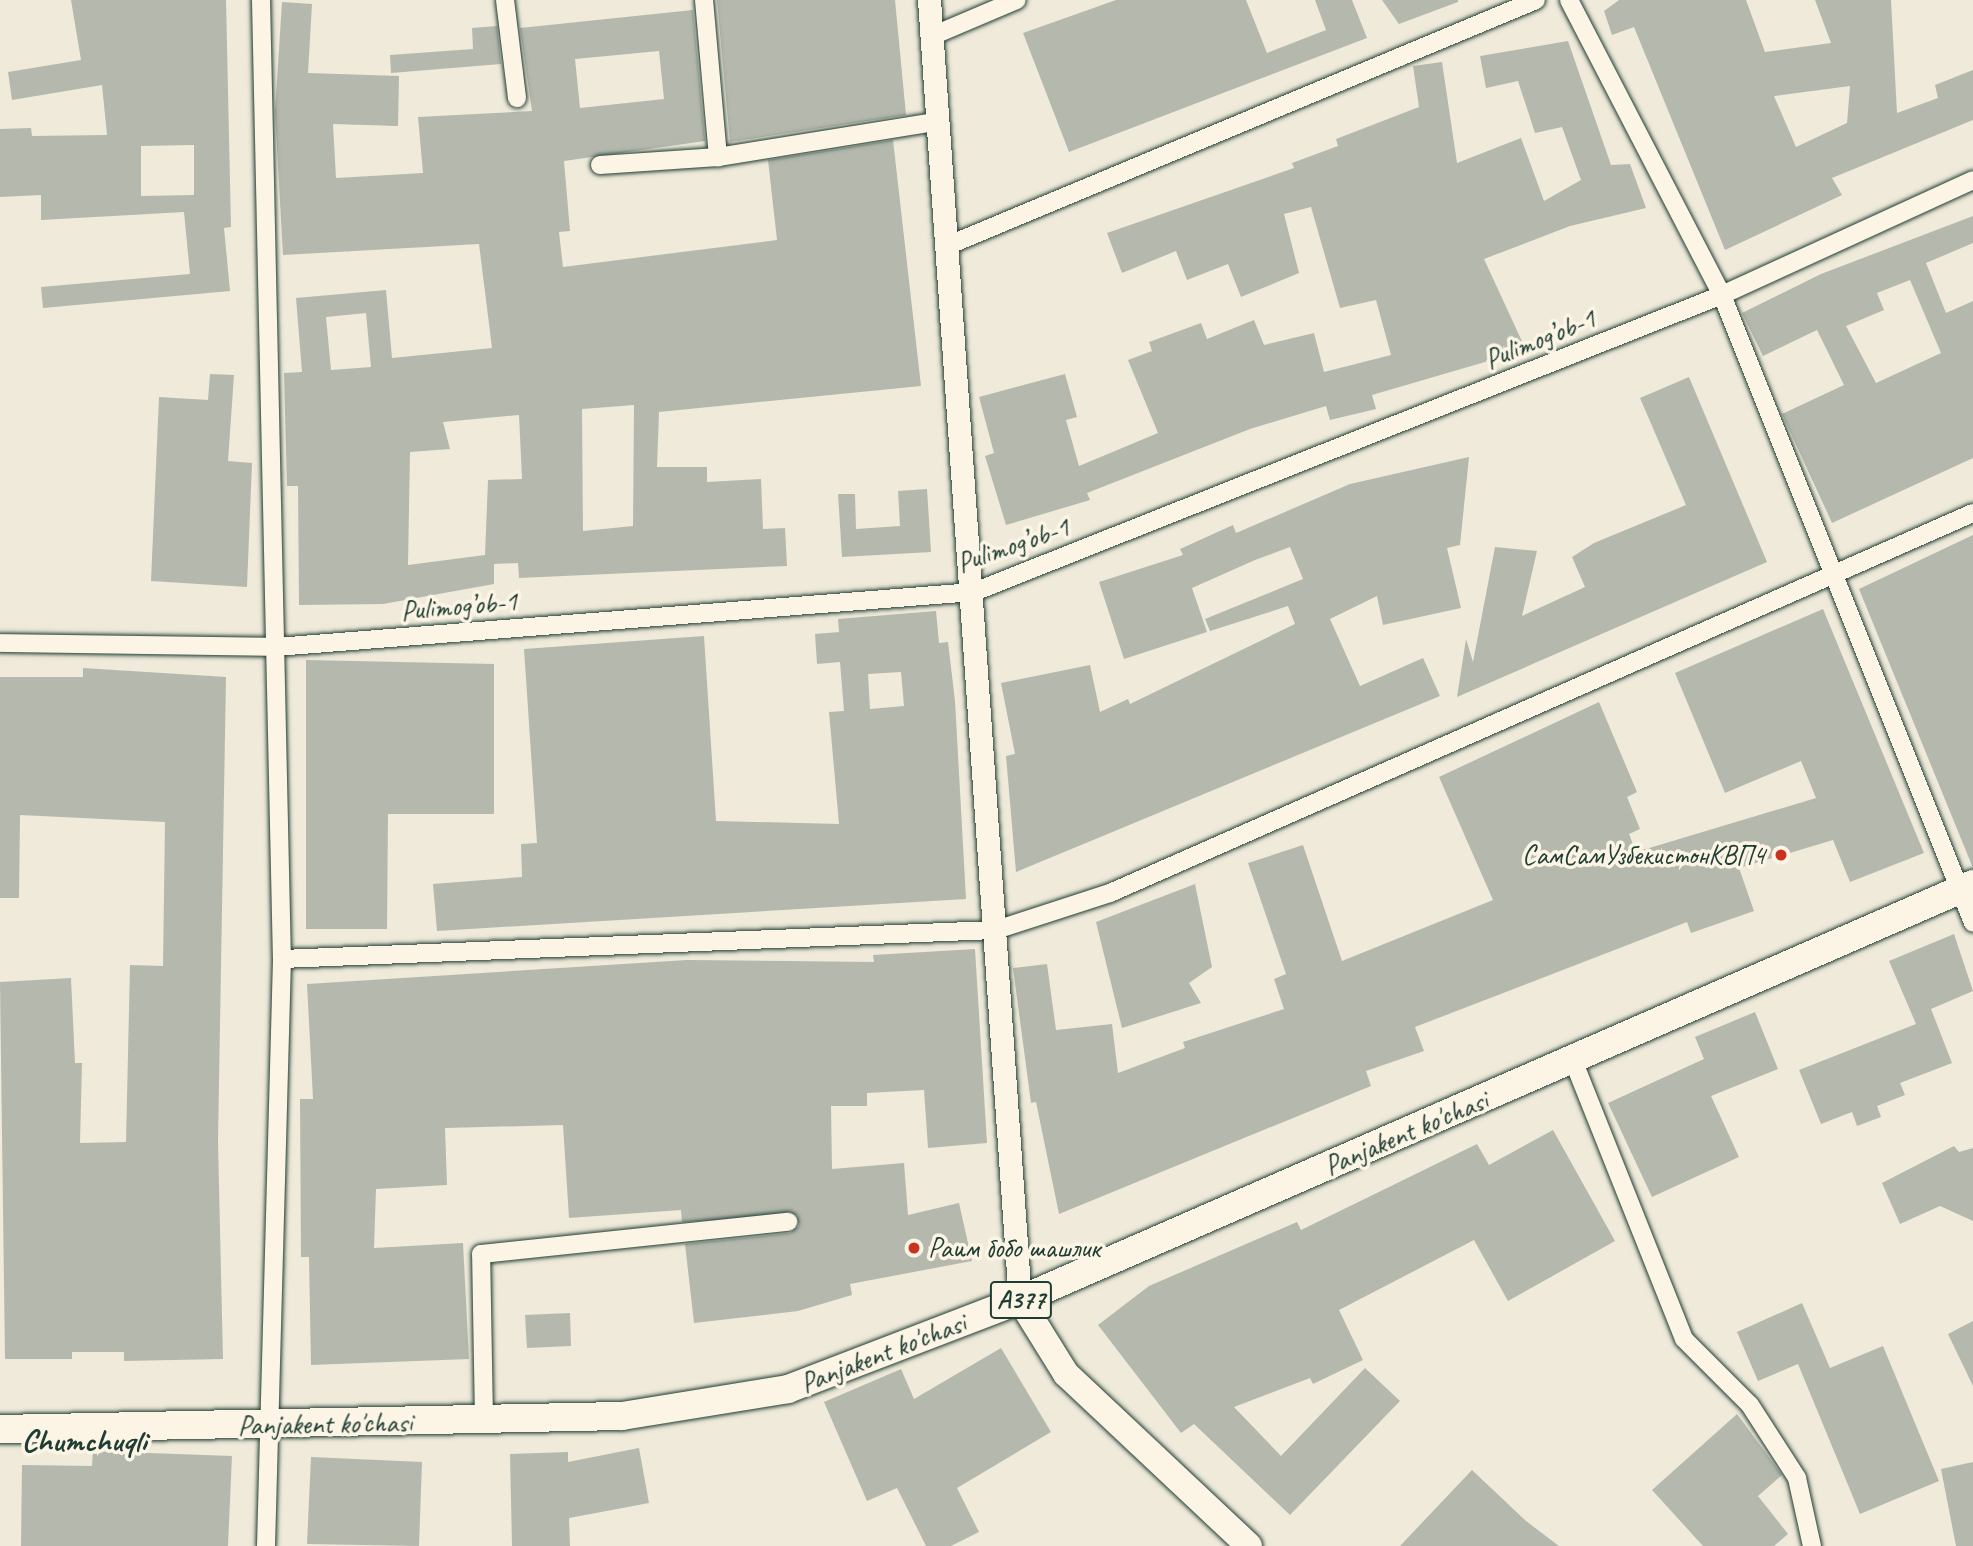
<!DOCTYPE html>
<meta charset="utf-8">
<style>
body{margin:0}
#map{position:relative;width:1973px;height:1546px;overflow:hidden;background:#efeada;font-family:Caveat,sans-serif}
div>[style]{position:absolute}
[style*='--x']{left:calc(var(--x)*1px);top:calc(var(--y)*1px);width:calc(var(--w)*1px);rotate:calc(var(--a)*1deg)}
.building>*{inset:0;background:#b5b9ad}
.roads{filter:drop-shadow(0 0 2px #1f3d34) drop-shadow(0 0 2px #1f3d34)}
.minor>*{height:18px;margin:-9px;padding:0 9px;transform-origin:9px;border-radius:9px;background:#fcf5e5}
.tertiary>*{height:23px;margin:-11.5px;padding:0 11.5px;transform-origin:11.5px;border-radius:11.5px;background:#fcf5e5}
.secondary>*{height:26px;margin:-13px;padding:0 13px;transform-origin:13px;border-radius:13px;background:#fcf5e5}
.primary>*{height:28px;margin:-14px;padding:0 14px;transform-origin:14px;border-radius:14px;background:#fcf5e5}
.dots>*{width:19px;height:19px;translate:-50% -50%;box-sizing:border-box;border:4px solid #fcf5e5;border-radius:50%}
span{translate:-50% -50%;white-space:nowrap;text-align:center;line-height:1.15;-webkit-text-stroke:7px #fcf5e5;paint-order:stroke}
.shield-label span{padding:2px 5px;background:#fcf5e5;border:2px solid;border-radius:5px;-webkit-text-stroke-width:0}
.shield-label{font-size:26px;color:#1f3d34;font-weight:700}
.street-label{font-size:28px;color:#1f3d34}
.poi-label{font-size:28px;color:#1f3d34}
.right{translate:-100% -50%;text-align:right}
.left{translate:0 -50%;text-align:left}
.quarter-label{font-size:32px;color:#1f3d34;font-weight:700}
</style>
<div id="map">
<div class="building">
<div style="clip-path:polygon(evenodd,71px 0,226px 0,231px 227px,224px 228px,230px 291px,43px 308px,41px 287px,190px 274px,184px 212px,41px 220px,41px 195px,0 197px,0 129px,31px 128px,32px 136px,107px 135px,102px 85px,12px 100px,8px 72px,81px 60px,71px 0,194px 145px,194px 195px,141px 196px,141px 146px,194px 145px)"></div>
<div style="clip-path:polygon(717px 0,895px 0,906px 115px,730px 142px)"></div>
<div style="clip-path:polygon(1116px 0,1246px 0,1267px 53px,1326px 30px,1315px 0,1352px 0,1367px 38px,1069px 152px,1023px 33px)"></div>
<div style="clip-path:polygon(1382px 0,1458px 0,1458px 2px,1399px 24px)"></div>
<div style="clip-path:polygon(evenodd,1619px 0,1746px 0,1765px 52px,1831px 43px,1815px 0,1891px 0,1897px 113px,1938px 98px,1935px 85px,1973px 70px,1973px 120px,1832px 178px,1842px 195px,1725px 250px,1634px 27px,1612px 35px,1604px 11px,1619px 0,1850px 86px,1847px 123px,1796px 147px,1774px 96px,1850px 86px)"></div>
<div style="clip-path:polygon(evenodd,282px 2px,312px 4px,308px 73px,399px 76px,398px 126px,333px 124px,336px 178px,423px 173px,418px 117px,532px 111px,520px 28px,693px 10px,705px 141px,564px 161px,570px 231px,559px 232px,563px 267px,777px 240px,768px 160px,893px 140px,921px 386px,659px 412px,657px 467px,707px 467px,707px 482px,761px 479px,763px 529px,785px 528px,787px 566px,519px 578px,518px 563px,494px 564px,494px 584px,383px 604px,299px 605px,298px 486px,287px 486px,284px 373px,302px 372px,296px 298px,386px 290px,392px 358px,492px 348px,479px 244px,283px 255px,275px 112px,282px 2px,659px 51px,664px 99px,580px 108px,575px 59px,659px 51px,282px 2px,366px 313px,371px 367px,331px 370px,326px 317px,366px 313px,282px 2px,634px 405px,633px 526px,583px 531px,582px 409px,634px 405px,282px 2px,519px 415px,522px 479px,488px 480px,485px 555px,408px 565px,410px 452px,450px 449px,443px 422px,519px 415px)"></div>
<div style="clip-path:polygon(497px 26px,501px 64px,391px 73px,390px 55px,473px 49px,472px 28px)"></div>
<div style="clip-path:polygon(1568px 41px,1611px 165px,1630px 164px,1646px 208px,1570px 226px,1484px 259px,1526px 350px,1372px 395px,1376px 409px,1330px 420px,1326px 406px,1250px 429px,1087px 493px,1090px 500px,1006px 525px,985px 456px,994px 453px,979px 397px,1065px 374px,1077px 417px,1066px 420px,1079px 466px,1158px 433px,1128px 360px,1152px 351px,1149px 342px,1201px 323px,1207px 339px,1254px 320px,1264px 345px,1314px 333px,1324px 372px,1391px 355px,1376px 300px,1340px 308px,1311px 207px,1284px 214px,1299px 273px,1241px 297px,1228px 264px,1187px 280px,1176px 251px,1122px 273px,1107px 233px,1294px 168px,1292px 163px,1338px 146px,1336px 139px,1419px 107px,1413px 66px,1442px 62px,1457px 163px,1521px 138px,1544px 201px,1581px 180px,1562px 127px,1535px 133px,1518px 81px,1486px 88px,1480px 56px)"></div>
<div style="clip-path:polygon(evenodd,1973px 216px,1973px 243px,1926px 263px,1946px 313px,1973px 301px,1973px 458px,1832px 523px,1782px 414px,1844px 385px,1817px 330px,1763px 356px,1742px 313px,1821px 274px,1973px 216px,1910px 280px,1941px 353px,1876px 383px,1846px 326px,1884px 310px,1877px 293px,1910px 280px)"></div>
<div style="clip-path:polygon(210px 374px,234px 375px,228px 461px,252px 463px,247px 587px,151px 581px,159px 397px,208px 400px)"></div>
<div style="clip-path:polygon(1689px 377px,1767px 562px,1457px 697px,1466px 639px,1473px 662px,1495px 547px,1537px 551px,1522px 616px,1585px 587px,1572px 557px,1594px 543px,1686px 505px,1640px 398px)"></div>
<div style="clip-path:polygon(1469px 457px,1460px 545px,1447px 548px,1461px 608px,1383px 625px,1377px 596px,1330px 619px,1360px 686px,1423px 658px,1440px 696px,1016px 872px,1006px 756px,1015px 754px,1001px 683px,1090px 665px,1100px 712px,1128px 699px,1130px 704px,1295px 624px,1288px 606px,1210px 631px,1205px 619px,1303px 579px,1290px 547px,1255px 560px,1192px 588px,1207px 632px,1124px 659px,1099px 582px,1183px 555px,1180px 549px,1233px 525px,1236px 533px,1350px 484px)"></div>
<div style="clip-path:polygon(927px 489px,931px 552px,842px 557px,838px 494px,855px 494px,856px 529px,900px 526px,898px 491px)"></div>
<div style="clip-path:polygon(1973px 535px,1973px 868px,1859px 589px)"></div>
<div style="clip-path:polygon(1823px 609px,1924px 853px,1850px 882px,1833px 840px,1739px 868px,1754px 911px,1691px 933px,1687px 922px,1415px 1027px,1424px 1051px,1366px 1071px,1371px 1086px,1059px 1214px,1036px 1102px,1031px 1103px,1013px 968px,1047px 964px,1056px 1030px,1112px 1024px,1118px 1073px,1185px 1048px,1183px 1042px,1284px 1009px,1274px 979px,1286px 974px,1248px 863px,1303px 845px,1342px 961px,1493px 900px,1439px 777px,1599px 702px,1637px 792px,1627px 797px,1640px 829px,1629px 834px,1636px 852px,1816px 798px,1801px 761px,1725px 793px,1675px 673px)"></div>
<div style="clip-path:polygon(evenodd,936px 611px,939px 643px,948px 642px,955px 701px,966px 899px,437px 931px,433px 884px,522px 877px,521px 844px,537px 843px,524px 649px,704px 636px,716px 821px,839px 824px,829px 712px,844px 711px,840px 662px,817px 664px,815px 634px,839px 632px,838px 619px,936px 611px,901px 672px,904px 706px,870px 709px,868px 674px,901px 672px)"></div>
<div style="clip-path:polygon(306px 660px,494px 664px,494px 814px,388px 814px,387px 929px,306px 929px)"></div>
<div style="clip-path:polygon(83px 668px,226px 677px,218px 1142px,223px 1359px,124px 1361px,124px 1352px,72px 1352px,72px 1359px,5px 1359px,0 982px,71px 978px,75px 1063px,82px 1063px,80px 1143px,126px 1142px,130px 965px,163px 966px,165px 822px,20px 815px,19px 898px,0 898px,0 677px,83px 677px)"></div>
<div style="clip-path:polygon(1195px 884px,1212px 967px,1189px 983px,1201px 1003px,1122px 1028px,1096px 922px)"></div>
<div style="clip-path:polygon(1954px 934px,1973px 991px,1931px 1009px,1952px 1063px,1900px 1083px,1905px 1095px,1877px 1106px,1881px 1117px,1857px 1126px,1852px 1112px,1821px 1124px,1799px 1070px,1916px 1024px,1889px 961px)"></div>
<div style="clip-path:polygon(975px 949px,987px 1143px,928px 1148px,924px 1090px,867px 1093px,867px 1106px,831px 1106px,832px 1169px,904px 1163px,908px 1215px,959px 1203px,972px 1261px,850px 1284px,852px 1295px,798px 1311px,694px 1323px,685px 1244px,790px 1233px,799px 1226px,797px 1215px,682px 1222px,681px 1210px,569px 1218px,563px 1125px,445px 1128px,447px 1185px,376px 1189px,374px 1248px,463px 1243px,469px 1359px,311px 1365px,309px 1257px,301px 1257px,300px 1099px,313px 1099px,307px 984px,687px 960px,874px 962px,873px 955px)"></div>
<div style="clip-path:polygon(1755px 1012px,1778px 1069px,1711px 1096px,1739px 1157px,1652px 1197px,1608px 1103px,1704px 1059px,1695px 1037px)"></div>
<div style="clip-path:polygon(1553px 1130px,1615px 1241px,1508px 1301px,1474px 1240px,1339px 1310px,1363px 1360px,1313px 1384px,1310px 1378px,1234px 1407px,1281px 1456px,1365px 1368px,1400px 1401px,1290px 1515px,1194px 1424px,1181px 1433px,1098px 1325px,1149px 1286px,1297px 1222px,1301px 1230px,1477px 1144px,1489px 1165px)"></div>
<div style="clip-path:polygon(1954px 1146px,1959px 1152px,1973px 1148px,1973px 1221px,1940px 1206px,1900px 1224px,1882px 1183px)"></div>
<div style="clip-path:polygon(1802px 1303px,1830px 1368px,1883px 1346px,1939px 1481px,1860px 1514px,1798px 1364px,1758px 1381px,1737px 1332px)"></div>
<div style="clip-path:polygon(570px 1313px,571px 1346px,527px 1348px,525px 1315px)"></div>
<div style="clip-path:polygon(1973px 1321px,1973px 1386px,1948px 1334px)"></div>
<div style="clip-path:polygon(1001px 1348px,1051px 1432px,957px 1488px,979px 1532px,951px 1546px,926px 1546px,897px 1488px,867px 1501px,824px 1402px,901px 1369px,914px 1399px)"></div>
<div style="clip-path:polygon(1737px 1414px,1782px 1475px,1758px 1496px,1788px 1534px,1774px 1546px,1703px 1546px,1652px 1490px)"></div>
<div style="clip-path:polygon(639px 1448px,649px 1503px,569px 1518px,570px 1546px,512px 1546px,510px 1454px,568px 1452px,568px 1462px)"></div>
<div style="clip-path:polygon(93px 1451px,232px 1456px,228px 1546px,21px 1546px,22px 1465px,92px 1466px)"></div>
<div style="clip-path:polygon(311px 1457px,422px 1462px,419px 1546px,307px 1544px)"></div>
<div style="clip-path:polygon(1973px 1462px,1973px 1546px,1956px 1546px,1941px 1469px)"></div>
<div style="clip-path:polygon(1472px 1470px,1526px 1521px,1559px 1546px,1400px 1546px)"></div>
</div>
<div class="roads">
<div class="minor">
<div style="--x:261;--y:0;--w:959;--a:88.75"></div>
<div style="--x:282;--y:959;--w:587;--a:91.56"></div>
<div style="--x:505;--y:0;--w:99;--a:83"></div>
<div style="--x:704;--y:0;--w:158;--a:84.9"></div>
<div style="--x:1569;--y:0;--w:332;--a:62.6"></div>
<div style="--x:1722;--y:295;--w:676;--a:68.21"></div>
<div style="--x:932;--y:36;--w:92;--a:-23"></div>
<div style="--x:600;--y:165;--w:118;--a:-3.9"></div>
<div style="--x:718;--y:157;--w:225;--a:-9.2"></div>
<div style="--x:949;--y:245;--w:636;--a:-22.65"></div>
<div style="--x:0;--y:643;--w:276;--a:0.8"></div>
<div style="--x:276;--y:647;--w:700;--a:-4.51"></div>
<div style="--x:974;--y:592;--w:805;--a:-21.66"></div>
<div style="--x:1722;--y:295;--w:276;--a:-24.6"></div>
<div style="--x:282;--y:959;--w:715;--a:-2.33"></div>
<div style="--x:996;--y:930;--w:120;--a:-18"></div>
<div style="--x:1110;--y:893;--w:943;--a:-23.77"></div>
<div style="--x:1573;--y:1060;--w:300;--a:68.3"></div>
<div style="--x:1684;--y:1339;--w:93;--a:45"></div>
<div style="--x:1750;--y:1405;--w:87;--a:57.2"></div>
<div style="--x:1797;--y:1478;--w:70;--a:77.6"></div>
<div style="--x:484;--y:1420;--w:166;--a:-91"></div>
<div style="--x:481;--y:1254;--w:309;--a:-6"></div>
</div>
<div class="tertiary">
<div style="--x:929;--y:0;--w:1303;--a:86"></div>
</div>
<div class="secondary">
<div style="--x:1020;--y:1300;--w:87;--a:58.1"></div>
<div style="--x:1066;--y:1374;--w:251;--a:43.2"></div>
</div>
<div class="primary">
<div style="--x:0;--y:1429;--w:622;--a:-1.2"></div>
<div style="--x:622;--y:1416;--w:168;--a:-9.2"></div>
<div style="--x:788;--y:1389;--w:248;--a:-21"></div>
<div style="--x:1020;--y:1300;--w:1040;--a:-23.58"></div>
</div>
</div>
<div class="dots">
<div style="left:1781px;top:855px;background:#c8321e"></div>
<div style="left:914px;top:1248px;background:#c8321e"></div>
</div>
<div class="shield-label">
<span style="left:1021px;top:1300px">A377</span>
</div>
<div class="street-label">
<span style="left:1540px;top:339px;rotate:-22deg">Pulimog’ob-1</span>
<span style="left:1013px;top:545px;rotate:-19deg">Pulimog’ob-1</span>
<span style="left:459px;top:606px;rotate:-5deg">Pulimog’ob-1</span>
<span style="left:1406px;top:1133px;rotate:-23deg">Panjakent ko'chasi</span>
<span style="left:883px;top:1353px;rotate:-21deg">Panjakent ko'chasi</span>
<span style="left:325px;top:1424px;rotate:-1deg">Panjakent ko'chasi</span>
</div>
<div class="poi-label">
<span class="right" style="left:1765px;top:855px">СамСамУзбекистонКВП4</span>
<span class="left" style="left:928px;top:1248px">Раим бобо шашлик</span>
</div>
<div class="quarter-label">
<span style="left:84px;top:1441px">Chumchuqli</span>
</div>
</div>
